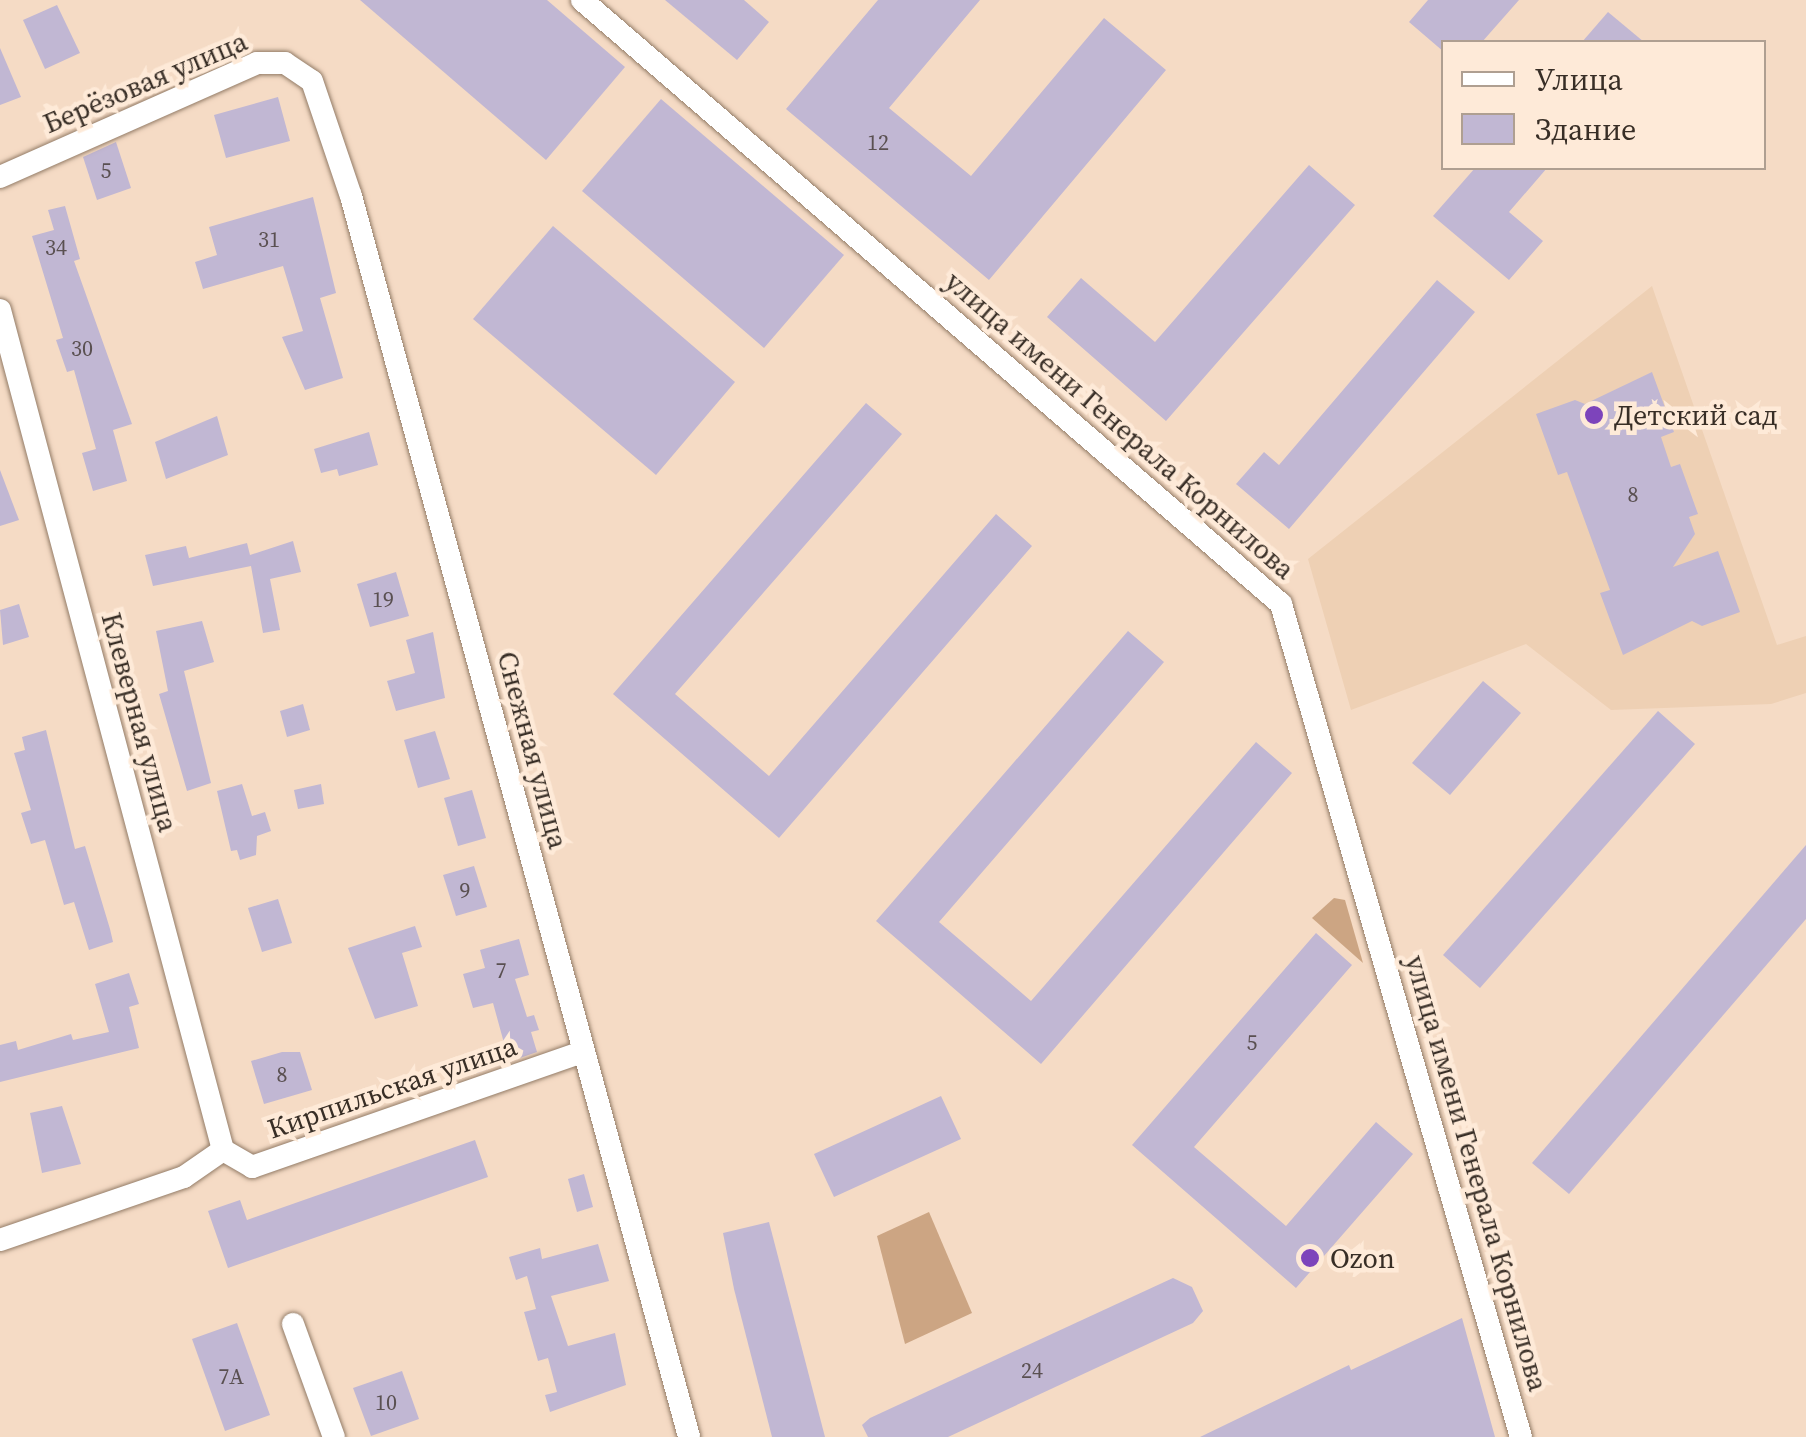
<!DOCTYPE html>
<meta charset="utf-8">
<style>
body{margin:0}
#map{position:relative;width:1806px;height:1437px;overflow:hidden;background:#f5dbc5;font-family:"Source Serif 4",serif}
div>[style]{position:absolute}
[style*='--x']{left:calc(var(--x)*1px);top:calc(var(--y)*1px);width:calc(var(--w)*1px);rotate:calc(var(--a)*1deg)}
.built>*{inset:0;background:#eed0b4}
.green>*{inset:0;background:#cca583}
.building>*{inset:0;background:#c1b7d3}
.roads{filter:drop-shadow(0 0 2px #937c67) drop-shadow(0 0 2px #937c67)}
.minor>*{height:22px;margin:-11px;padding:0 11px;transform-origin:11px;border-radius:11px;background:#fff}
.dots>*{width:28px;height:28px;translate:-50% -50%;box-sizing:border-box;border:5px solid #feead8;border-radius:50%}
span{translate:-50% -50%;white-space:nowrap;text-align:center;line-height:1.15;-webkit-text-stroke:9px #feead8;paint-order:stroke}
.number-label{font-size:22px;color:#5a5051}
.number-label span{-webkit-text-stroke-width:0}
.street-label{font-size:28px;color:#382e26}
.poi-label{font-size:28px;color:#382e26}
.left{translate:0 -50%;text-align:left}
.legend{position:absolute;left:1441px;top:40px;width:325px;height:130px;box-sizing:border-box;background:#feead8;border:2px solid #af9f91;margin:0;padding:12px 18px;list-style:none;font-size:30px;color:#382e26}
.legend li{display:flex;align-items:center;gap:20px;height:50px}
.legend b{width:50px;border:2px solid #af9f91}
</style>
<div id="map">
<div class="built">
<div style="clip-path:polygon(1652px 286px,1777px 645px,1806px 636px,1806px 693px,1771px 704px,1611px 710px,1526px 644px,1351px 710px,1308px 559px)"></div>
</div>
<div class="green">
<div style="clip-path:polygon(1334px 898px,1345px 900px,1363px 963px,1312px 918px)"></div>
<div style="clip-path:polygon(929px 1212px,972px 1313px,905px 1344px,877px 1236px)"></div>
</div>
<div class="building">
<div style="clip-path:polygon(360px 0,547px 0,625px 67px,546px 160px)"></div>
<div style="clip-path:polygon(665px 0,744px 0,769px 22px,737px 60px)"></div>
<div style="clip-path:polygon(878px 0,980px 0,889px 108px,971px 176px,1104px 18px,1166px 70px,989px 280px,786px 109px)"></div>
<div style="clip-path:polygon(1428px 0,1519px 0,1482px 42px,1444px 42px,1444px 52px,1409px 22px)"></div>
<div style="clip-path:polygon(57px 5px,80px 53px,45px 69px,23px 20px)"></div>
<div style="clip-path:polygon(1608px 12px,1644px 42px,1582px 42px)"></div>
<div style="clip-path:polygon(0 48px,21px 97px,0 105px)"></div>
<div style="clip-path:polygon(278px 97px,290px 141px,226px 158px,214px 115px)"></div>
<div style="clip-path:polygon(661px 99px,844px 255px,764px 348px,582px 191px)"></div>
<div style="clip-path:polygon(116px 142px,131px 188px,97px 200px,83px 157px)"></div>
<div style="clip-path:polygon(1309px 165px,1355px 205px,1166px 421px,1047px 317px,1081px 278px,1155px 342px)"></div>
<div style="clip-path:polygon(1475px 168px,1547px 168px,1509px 212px,1543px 241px,1509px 280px,1433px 216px)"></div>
<div style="clip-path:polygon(313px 197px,336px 293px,320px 298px,343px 378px,305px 390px,282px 337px,303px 331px,283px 266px,203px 289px,195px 262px,217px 255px,209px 227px)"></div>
<div style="clip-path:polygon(65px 206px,80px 259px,74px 261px,132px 424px,113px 430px,127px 481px,93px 491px,82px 453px,96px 449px,74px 370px,67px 372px,56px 340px,63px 338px,32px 236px,54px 230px,48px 210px)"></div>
<div style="clip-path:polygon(553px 226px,735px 382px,656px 475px,473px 319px)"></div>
<div style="clip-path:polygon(1437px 280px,1475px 312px,1289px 529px,1236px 484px,1264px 452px,1279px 465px)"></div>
<div style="clip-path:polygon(1652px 372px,1674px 432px,1661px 437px,1671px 467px,1680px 464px,1698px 514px,1689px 517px,1695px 534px,1673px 567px,1718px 551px,1740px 612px,1702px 626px,1692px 621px,1623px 655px,1600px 593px,1610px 590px,1567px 472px,1558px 475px,1536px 414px,1575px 400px,1585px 404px)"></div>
<div style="clip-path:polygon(866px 403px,902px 434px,675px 694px,769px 776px,996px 514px,1032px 546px,779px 838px,613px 694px)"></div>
<div style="clip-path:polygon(217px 416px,228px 455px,166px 479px,155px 442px)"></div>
<div style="clip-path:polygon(369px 432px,378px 465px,339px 476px,337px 469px,321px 473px,314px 449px)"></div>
<div style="clip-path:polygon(0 470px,19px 520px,0 526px)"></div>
<div style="clip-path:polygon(293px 541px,301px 572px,270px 579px,280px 630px,263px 633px,251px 566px,153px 586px,145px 555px,186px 546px,189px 558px,247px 543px,250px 555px)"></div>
<div style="clip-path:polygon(396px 572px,409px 616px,370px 627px,357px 584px)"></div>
<div style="clip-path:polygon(19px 604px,29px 637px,3px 645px,0 610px)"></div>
<div style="clip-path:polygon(202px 621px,214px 662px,184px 671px,211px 783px,187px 791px,159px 694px,168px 691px,156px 631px)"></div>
<div style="clip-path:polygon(1128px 631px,1164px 662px,939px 922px,1031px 1001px,1256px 742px,1292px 773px,1041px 1064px,876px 921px)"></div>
<div style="clip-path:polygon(433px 632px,445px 698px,396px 711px,387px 681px,415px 673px,406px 640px)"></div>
<div style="clip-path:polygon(1483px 681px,1521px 713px,1450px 795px,1412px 763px)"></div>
<div style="clip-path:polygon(303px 704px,310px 730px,287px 737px,280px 711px)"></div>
<div style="clip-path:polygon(1658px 711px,1695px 744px,1480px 988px,1443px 955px)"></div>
<div style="clip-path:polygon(46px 730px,75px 849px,85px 846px,110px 929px,113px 942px,89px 950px,74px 902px,64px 905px,45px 840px,31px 844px,21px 813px,31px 810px,14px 753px,25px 750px,22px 737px)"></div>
<div style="clip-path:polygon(435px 731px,450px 779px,418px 788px,404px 740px)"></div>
<div style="clip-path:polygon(242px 784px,252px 816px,265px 812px,271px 831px,257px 836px,256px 855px,240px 860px,237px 850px,231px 851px,217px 791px)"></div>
<div style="clip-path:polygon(321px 784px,324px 804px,298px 809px,294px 790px)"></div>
<div style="clip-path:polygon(472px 790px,486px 838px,458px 846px,444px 798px)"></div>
<div style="clip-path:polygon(1806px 845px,1806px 919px,1569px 1194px,1532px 1163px)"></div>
<div style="clip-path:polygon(474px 866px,487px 907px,456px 916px,443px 875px)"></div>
<div style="clip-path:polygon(278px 899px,292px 943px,262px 952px,248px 908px)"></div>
<div style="clip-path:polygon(415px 926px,422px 947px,402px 953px,418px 1006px,375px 1019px,348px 948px)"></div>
<div style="clip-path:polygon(1316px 933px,1352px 965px,1194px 1147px,1286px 1226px,1376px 1122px,1413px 1154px,1296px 1288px,1132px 1145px)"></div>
<div style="clip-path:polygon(519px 939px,529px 975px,515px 979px,527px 1017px,534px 1015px,539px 1030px,531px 1032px,537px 1052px,477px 1073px,471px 1053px,504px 1043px,493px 1003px,473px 1008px,463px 974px,485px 968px,480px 950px)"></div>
<div style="clip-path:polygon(129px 973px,139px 1004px,129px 1007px,139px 1048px,0 1082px,0 1045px,16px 1041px,18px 1050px,71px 1034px,73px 1040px,109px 1032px,95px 984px)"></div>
<div style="clip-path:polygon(282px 1052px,300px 1052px,312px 1090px,264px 1104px,251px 1061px)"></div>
<div style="clip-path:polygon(941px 1096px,961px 1139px,834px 1197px,814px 1154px)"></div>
<div style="clip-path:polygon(62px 1106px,81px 1164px,42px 1173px,30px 1113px)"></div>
<div style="clip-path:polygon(475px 1140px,488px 1177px,228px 1268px,208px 1211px,240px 1200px,247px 1220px)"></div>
<div style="clip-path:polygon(584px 1174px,593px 1207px,577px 1212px,568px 1179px)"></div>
<div style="clip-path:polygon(769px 1222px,825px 1437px,772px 1437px,734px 1289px,723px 1233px)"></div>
<div style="clip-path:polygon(598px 1244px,609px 1281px,551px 1296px,568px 1346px,615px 1333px,626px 1385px,550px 1412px,545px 1395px,557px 1392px,548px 1358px,538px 1361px,524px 1312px,536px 1309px,527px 1276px,516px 1280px,509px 1257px,540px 1248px,542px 1259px)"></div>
<div style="clip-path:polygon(1173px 1278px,1192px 1287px,1203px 1311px,1193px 1323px,948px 1437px,868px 1437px,862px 1425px,870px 1418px)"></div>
<div style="clip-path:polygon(1462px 1318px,1495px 1437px,1200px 1437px,1349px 1365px,1351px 1370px)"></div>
<div style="clip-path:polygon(237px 1323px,270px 1415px,225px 1431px,192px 1339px)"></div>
<div style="clip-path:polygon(402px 1371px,419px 1419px,371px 1436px,353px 1388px)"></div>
</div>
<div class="roads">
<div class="minor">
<div style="--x:582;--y:0;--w:924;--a:40.83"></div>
<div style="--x:1281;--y:604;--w:867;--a:73.93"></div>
<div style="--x:0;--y:177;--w:281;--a:-23.9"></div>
<div style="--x:257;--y:63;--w:28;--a:0"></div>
<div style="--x:285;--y:63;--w:32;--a:34"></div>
<div style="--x:312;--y:81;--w:121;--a:71.3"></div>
<div style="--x:351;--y:196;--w:1286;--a:74.76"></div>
<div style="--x:0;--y:310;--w:869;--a:75.13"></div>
<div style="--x:223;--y:1150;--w:34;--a:30"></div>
<div style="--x:252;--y:1167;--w:350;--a:-19.2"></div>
<div style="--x:0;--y:1240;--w:194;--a:-18.9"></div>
<div style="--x:184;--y:1177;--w:47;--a:-34.7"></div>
<div style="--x:293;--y:1324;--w:120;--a:70.1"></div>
</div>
</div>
<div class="dots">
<div style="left:1594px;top:415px;background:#7d44bb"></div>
<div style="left:1310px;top:1258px;background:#7d44bb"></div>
</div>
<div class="number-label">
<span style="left:878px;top:143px">12</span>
<span style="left:106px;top:171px">5</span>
<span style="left:269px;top:240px">31</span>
<span style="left:56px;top:248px">34</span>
<span style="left:82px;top:349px">30</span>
<span style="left:1633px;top:495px">8</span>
<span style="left:383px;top:600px">19</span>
<span style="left:465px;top:891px">9</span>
<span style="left:501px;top:971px">7</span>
<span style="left:1252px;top:1043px">5</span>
<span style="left:282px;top:1075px">8</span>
<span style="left:1032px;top:1371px">24</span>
<span style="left:231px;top:1377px">7А</span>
<span style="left:386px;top:1403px">10</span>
</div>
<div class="street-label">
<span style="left:145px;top:82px;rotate:-23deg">Берёзовая улица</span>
<span style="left:1120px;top:425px;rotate:41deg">улица имени Генерала Корнилова</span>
<span style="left:140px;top:722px;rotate:75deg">Клеверная улица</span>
<span style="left:533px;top:750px;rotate:75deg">Снежная улица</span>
<span style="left:392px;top:1087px;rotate:-19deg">Кирпильская улица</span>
<span style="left:1477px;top:1173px;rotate:74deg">улица имени Генерала Корнилова</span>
</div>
<div class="poi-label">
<span class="left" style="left:1614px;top:415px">Детский сад</span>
<span class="left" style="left:1330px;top:1258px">Ozon</span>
</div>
<ul class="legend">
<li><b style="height:12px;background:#fff"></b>Улица</li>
<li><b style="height:28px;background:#c1b7d3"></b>Здание</li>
</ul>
</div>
